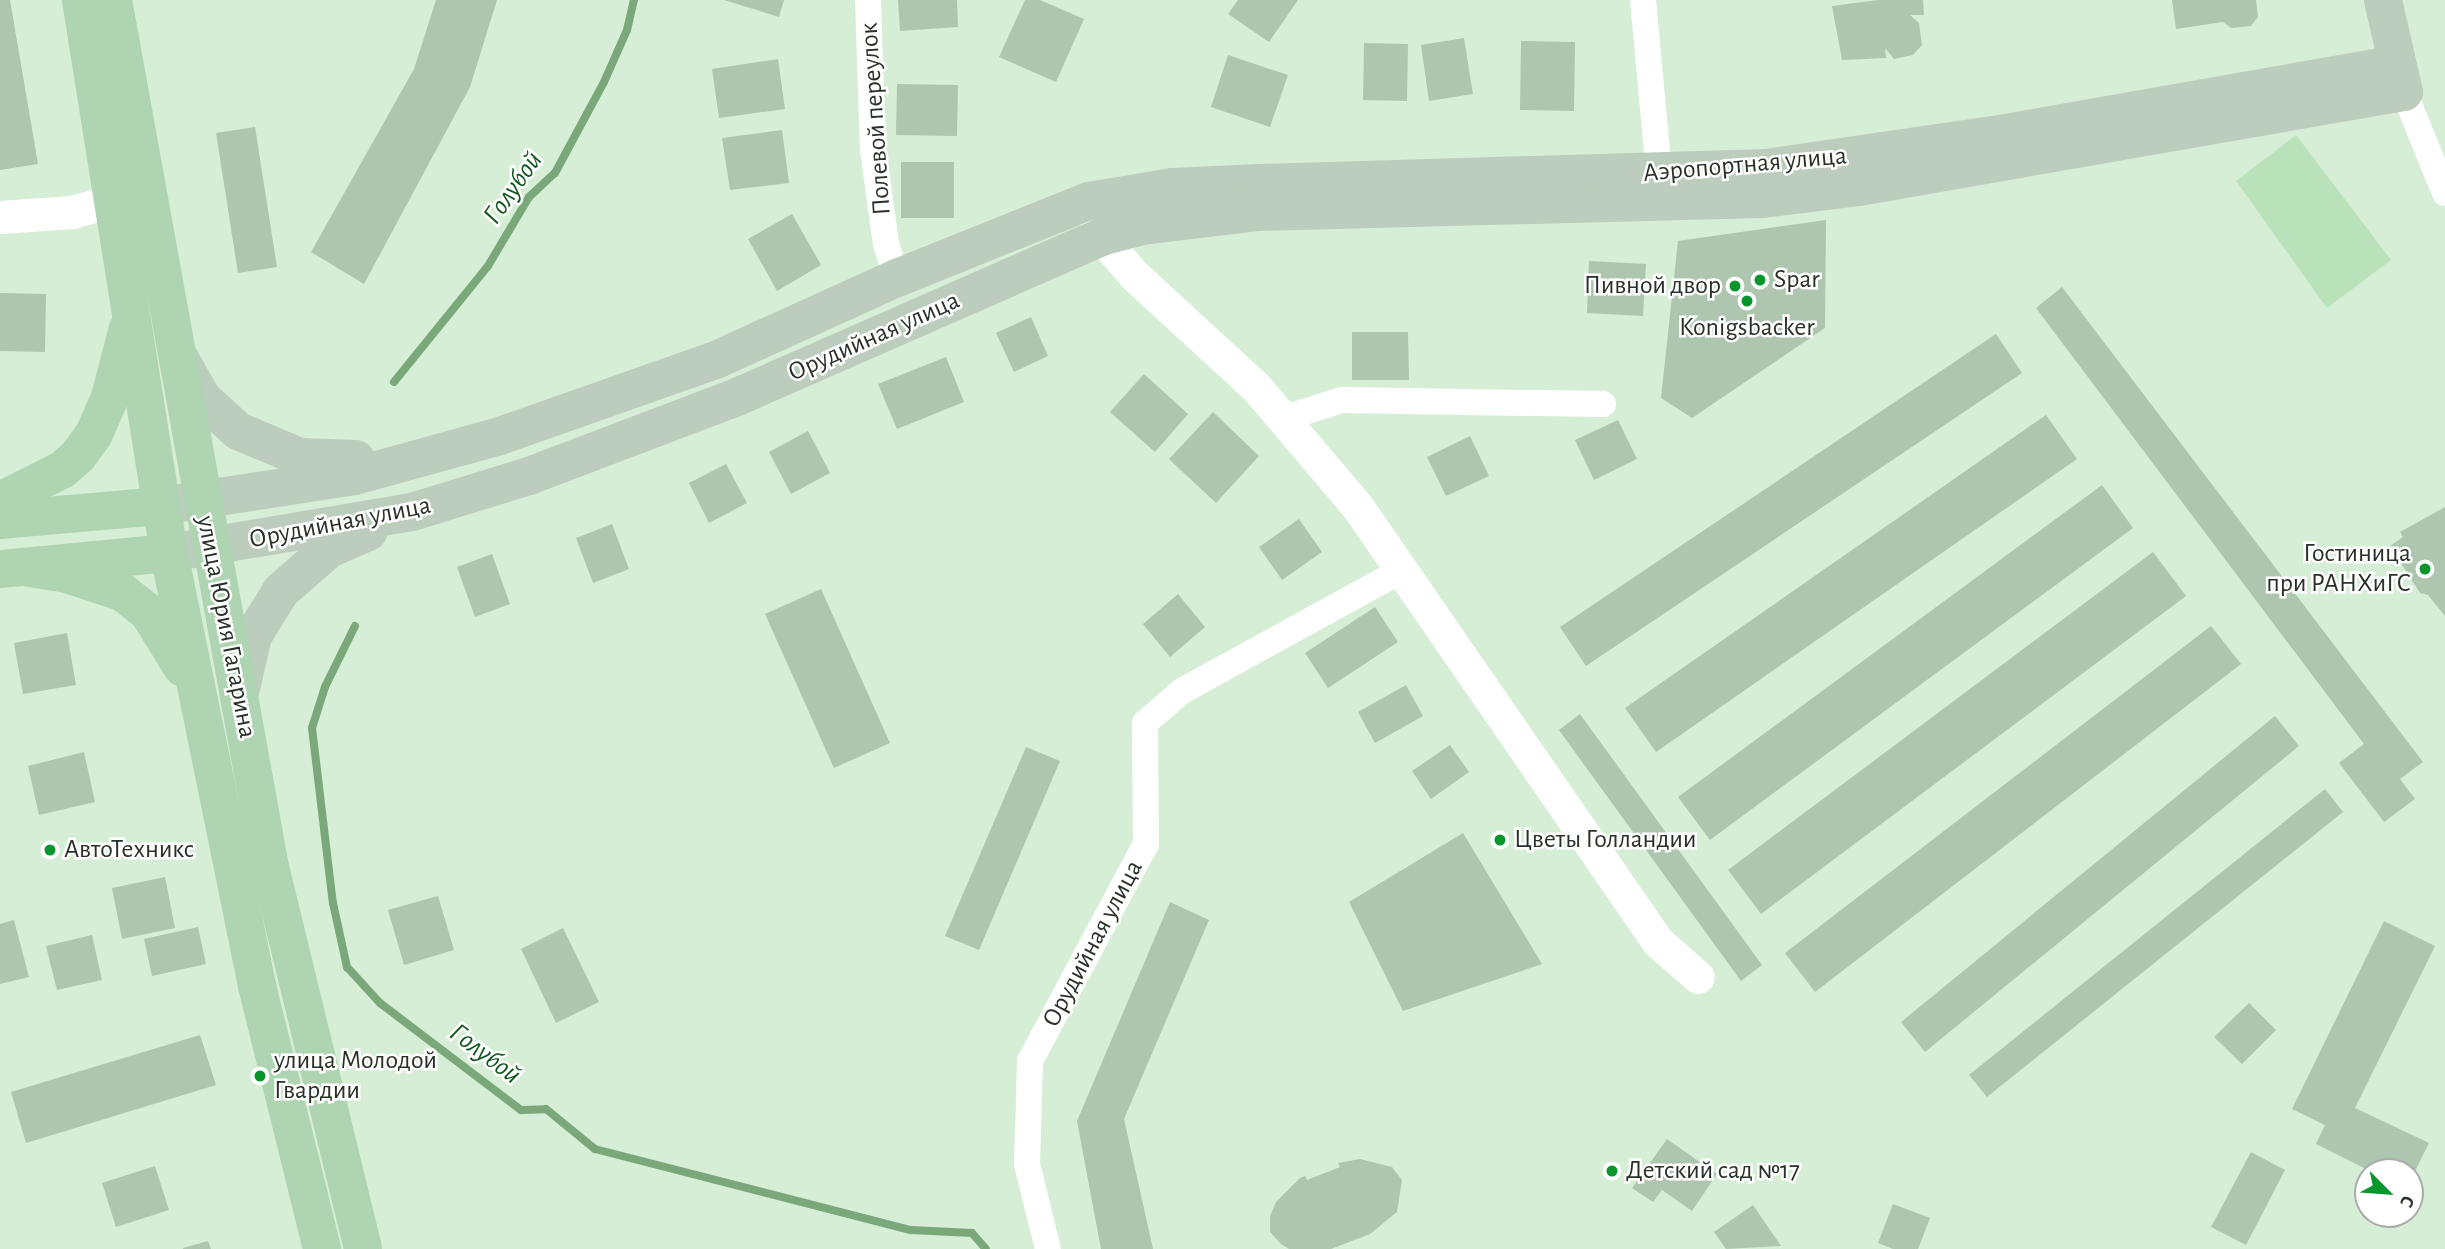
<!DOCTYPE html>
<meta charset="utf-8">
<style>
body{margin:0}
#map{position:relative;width:2445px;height:1249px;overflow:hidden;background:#d6eed6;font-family:"Alegreya Sans",sans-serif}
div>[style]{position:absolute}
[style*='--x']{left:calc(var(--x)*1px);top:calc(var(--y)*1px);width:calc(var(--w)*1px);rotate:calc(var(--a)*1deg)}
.green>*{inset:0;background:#b9e1ba}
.stream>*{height:8px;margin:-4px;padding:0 4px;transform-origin:4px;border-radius:4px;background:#7aa87b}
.building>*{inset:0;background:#aec5af}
.minor>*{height:26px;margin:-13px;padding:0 13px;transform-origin:13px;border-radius:13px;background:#fff}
.tertiary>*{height:33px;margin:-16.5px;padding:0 16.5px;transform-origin:16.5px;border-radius:16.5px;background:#fff}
.secondary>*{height:38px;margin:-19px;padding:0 19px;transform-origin:19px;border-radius:19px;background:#bccdbd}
.primary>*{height:38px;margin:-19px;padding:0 19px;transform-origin:19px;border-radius:19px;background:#afd4b1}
.dots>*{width:19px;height:19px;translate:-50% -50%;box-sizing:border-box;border:4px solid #fff;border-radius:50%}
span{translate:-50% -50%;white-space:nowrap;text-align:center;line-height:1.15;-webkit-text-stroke:5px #fff;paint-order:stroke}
.street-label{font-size:26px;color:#293229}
.poi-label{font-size:26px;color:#293229}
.left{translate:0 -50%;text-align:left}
.right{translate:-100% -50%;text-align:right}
.water-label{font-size:28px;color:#12571d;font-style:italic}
.north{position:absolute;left:2354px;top:1158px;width:70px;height:70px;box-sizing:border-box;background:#fff;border:2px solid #a9ada9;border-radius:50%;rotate:115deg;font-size:19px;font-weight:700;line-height:28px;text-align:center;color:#293229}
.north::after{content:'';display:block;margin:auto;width:24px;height:32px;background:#06962c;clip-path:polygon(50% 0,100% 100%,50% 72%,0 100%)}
</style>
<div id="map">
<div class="green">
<div style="clip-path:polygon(2296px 135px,2391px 260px,2327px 308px,2236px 181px)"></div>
</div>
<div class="stream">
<div style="--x:394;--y:382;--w:149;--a:-51"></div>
<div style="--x:488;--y:266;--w:80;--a:-59.3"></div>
<div style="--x:529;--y:197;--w:35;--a:-43"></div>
<div style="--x:555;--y:173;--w:103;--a:-61.7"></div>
<div style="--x:604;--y:82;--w:57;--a:-66.1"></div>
<div style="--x:627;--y:30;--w:31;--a:-77"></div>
<div style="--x:355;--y:626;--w:68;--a:116.2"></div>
<div style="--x:325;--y:687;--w:43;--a:107.6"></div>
<div style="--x:312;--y:728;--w:176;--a:83.2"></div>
<div style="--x:333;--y:903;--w:66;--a:77.7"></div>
<div style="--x:347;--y:967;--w:49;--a:47.5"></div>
<div style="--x:380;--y:1003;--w:177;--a:37.2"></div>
<div style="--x:521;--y:1110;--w:25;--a:-2"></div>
<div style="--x:546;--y:1109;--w:63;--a:39.2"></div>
<div style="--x:595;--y:1149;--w:326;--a:14.4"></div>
<div style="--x:911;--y:1230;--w:61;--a:2.8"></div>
<div style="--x:972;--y:1233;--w:21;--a:49"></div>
</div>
<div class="building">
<div style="clip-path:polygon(0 0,10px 0,38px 164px,0 170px)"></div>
<div style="clip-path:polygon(436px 0,497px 0,470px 87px,364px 284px,311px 252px,414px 69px)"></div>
<div style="clip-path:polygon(724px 0,784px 0,779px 17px)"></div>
<div style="clip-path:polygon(898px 0,957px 0,958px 27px,900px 31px)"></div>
<div style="clip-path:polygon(1025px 0,1040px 0,1084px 19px,1056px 82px,999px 57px)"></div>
<div style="clip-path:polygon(1238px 0,1298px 0,1269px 42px,1228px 14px)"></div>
<div style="clip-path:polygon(1878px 0,1923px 0,1924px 15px,1910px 15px,1919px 23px,1922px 45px,1913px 55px,1894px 59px,1885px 48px,1886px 58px,1842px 60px,1832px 6px)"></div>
<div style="clip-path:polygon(2172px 0,2256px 0,2258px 17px,2251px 26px,2231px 28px,2223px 22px,2176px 29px)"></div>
<div style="clip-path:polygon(1464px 38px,1473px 94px,1429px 101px,1421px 45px)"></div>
<div style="clip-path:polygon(1521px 41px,1575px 42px,1574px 111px,1520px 110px)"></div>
<div style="clip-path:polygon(1364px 43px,1408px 44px,1407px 101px,1363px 100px)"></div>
<div style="clip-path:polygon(1228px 55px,1288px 75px,1270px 127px,1211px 107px)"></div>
<div style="clip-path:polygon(778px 59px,785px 109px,719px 118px,712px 69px)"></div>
<div style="clip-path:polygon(897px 84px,958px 85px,957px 136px,896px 135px)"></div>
<div style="clip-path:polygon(255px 127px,277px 267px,238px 273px,216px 133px)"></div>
<div style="clip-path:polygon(782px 130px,789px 183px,730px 190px,722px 138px)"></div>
<div style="clip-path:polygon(901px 162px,954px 162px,954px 218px,901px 218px)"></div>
<div style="clip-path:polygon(792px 214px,821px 265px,777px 291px,748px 239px)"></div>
<div style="clip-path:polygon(1826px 220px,1825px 328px,1692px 418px,1661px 398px,1678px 241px)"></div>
<div style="clip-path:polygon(1589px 261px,1646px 264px,1643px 316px,1587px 313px)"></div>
<div style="clip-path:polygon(2062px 287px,2423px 762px,2400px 779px,2415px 799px,2384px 822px,2339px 763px,2364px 744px,2036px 308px)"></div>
<div style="clip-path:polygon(0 293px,46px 294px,45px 352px,0 351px)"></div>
<div style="clip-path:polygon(1031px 317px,1048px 356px,1014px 372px,996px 333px)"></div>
<div style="clip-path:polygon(1352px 332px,1408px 332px,1409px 380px,1352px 380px)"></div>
<div style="clip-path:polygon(1996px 334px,2022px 373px,1586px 666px,1560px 627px)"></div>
<div style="clip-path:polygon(946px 357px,964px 402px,897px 429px,878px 384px)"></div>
<div style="clip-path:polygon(1144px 374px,1188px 414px,1155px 452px,1110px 412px)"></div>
<div style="clip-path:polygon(1213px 412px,1259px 456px,1216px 503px,1169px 459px)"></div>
<div style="clip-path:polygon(2046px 415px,2077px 459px,1656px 752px,1625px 708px)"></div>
<div style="clip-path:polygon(1618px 420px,1637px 459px,1594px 480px,1575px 440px)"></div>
<div style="clip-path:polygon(808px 431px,830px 473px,791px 494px,769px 452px)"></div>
<div style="clip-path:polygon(1470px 436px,1489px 476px,1446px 496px,1427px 457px)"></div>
<div style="clip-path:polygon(726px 464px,747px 503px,709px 523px,689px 483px)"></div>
<div style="clip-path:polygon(2102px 485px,2133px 528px,1710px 840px,1678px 797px)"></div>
<div style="clip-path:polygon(2445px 507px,2445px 616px,2428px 595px,2420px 593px,2390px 546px,2403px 537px,2400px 532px)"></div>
<div style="clip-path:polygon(1299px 519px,1322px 552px,1282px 580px,1259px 547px)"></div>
<div style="clip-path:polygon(612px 524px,629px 569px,593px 583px,576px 538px)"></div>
<div style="clip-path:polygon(2153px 552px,2186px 596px,1761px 914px,1728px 870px)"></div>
<div style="clip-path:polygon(492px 554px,510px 604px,475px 617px,457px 567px)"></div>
<div style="clip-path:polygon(821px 589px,890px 743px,834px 768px,765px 614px)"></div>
<div style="clip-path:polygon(1178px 594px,1205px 627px,1170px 657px,1143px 624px)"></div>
<div style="clip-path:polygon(1375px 607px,1398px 642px,1328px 688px,1305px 653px)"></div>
<div style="clip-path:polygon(2211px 626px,2241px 664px,1815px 992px,1785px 953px)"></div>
<div style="clip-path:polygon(67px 633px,76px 685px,23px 694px,14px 643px)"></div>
<div style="clip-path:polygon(1406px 685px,1423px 716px,1375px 743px,1358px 712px)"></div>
<div style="clip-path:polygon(1580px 714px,1762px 965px,1741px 981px,1559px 730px)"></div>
<div style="clip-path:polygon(2275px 716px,2299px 746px,1925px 1052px,1901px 1022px)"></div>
<div style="clip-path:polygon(1450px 745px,1469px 772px,1431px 799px,1412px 771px)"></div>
<div style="clip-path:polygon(1026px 747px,1060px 761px,979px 950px,945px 936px)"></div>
<div style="clip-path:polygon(84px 752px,95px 802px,39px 815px,28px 766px)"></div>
<div style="clip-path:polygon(2325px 789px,2343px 812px,1987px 1097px,1969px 1075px)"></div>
<div style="clip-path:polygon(1463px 833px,1542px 964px,1403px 1011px,1349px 902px)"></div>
<div style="clip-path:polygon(165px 877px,175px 928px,122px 939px,112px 888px)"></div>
<div style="clip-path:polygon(438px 896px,454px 950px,404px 965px,388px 910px)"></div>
<div style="clip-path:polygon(1170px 902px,1209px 920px,1124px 1119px,1153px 1249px,1101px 1249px,1077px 1121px)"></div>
<div style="clip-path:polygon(14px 920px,29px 977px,0 984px,0 924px)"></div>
<div style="clip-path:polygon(2384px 921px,2435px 946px,2355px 1108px,2429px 1143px,2410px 1181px,2410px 1172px,2372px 1172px,2316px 1144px,2325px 1125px,2292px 1109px)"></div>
<div style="clip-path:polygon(198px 927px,206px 964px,152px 976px,144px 939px)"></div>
<div style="clip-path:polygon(563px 928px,599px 1002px,556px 1023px,521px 949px)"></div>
<div style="clip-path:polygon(92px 935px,102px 980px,57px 990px,46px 946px)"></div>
<div style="clip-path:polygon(2249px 1003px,2276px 1030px,2242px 1064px,2214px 1037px)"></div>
<div style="clip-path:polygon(200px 1035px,216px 1085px,26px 1143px,11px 1092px)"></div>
<div style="clip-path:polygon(1667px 1139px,1717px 1174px,1692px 1211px,1662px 1190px,1653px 1202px,1632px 1188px)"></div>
<div style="clip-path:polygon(2251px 1152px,2285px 1170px,2246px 1245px,2211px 1227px)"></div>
<div style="clip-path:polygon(1360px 1159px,1392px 1167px,1402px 1180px,1397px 1212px,1370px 1234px,1331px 1249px,1289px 1249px,1281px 1244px,1270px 1232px,1270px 1216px,1276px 1202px,1300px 1178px,1305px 1176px,1307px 1180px,1340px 1167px,1338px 1163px)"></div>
<div style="clip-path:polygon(155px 1166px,169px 1210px,116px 1227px,102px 1183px)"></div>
<div style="clip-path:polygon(1893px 1204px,1930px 1218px,1918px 1249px,1893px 1249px,1878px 1243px)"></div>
<div style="clip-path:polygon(1753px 1205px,1781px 1246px,1726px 1249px,1714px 1232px)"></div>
<div style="clip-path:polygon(208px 1241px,211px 1249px,183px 1249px,183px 1248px)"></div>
</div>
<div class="minor">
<div style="--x:868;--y:0;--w:150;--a:88.1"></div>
<div style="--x:873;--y:150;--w:95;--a:82.1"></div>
<div style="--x:886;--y:244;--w:36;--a:72"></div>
<div style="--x:1643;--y:0;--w:174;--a:84.7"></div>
<div style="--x:2404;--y:92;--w:109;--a:67.9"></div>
<div style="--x:1285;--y:418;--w:60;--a:-17.5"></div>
<div style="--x:1342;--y:400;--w:261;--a:0.9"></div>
<div style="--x:1048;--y:1249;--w:88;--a:-103.9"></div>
<div style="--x:1027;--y:1164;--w:103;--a:-88.3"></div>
<div style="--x:1030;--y:1061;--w:246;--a:-61.9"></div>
<div style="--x:1146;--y:844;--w:121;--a:-90.5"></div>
<div style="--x:1145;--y:723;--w:49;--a:-40.9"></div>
<div style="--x:1182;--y:691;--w:251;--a:-28.8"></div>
</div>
<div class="tertiary">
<div style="--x:1093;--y:214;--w:24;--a:71"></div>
<div style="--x:1101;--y:237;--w:50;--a:49"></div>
<div style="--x:1134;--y:275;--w:166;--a:42.6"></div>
<div style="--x:1256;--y:387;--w:156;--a:49.7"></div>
<div style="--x:1357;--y:506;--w:530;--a:55.38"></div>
<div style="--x:1658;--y:942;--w:53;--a:41.2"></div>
<div style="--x:0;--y:217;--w:72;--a:-4"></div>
<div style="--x:72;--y:212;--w:45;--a:-15.6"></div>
</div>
<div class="secondary">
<div style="--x:179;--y:357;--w:47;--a:60.7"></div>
<div style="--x:202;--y:398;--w:49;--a:42.5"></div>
<div style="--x:238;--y:431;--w:67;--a:22.8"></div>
<div style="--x:300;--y:457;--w:56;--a:2"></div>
<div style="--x:161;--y:506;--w:196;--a:-8.8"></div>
<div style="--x:355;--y:476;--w:150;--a:-15.4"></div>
<div style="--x:500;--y:436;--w:229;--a:-19.4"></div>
<div style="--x:716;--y:360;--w:199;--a:-24.4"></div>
<div style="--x:897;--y:278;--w:207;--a:-21.9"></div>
<div style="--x:1089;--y:201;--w:85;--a:-9.5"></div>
<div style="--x:1173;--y:187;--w:86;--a:-2.7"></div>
<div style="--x:1259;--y:183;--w:507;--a:-1.69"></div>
<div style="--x:1766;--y:168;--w:236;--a:-8.3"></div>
<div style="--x:2000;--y:134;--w:401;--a:-10"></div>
<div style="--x:169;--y:553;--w:246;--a:-9.6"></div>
<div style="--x:412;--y:512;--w:122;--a:-17.1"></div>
<div style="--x:529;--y:476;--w:222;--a:-20.8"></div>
<div style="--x:737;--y:397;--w:398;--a:-23.7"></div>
<div style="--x:1101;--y:237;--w:42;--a:-15"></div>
<div style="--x:1142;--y:226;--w:116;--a:-6.9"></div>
<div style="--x:1257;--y:212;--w:505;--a:-1.47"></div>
<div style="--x:1762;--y:199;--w:98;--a:-7.1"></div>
<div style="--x:1859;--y:187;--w:553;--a:-9.89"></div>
<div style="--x:2404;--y:92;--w:94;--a:-102.9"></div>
<div style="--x:239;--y:697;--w:63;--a:-77.1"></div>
<div style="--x:253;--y:636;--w:53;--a:-58.1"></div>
<div style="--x:281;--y:591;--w:64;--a:-41.2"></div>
<div style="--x:329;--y:549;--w:43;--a:-23.6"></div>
</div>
<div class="primary">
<div style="--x:81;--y:0;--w:560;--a:80.96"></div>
<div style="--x:169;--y:553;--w:442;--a:78.5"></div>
<div style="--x:257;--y:986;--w:271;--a:76.1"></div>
<div style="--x:113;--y:0;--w:881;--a:79.74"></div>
<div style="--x:270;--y:867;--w:393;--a:76.3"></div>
<div style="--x:0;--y:501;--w:69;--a:-26.6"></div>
<div style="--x:62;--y:470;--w:21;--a:-41"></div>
<div style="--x:78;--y:456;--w:27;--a:-54"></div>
<div style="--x:94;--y:434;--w:40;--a:-66.6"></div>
<div style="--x:110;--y:397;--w:71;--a:-75.4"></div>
<div style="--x:0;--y:520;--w:162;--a:-5"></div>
<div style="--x:30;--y:568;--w:33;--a:9"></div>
<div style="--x:63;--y:573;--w:62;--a:17.9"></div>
<div style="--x:122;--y:592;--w:33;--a:38"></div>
<div style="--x:148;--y:612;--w:65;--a:58.3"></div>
<div style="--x:0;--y:569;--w:170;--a:-5.4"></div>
</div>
<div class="dots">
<div style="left:1760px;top:280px;background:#06962c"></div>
<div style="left:1735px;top:286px;background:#06962c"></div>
<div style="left:1747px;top:301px;background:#06962c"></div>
<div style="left:2425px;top:569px;background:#06962c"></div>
<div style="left:1500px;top:840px;background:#06962c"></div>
<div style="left:50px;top:850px;background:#06962c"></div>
<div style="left:260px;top:1076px;background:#06962c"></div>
<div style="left:1612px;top:1171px;background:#06962c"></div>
</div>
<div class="street-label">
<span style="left:876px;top:119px;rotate:-94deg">Полевой переулок</span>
<span style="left:1745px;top:165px;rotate:-5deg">Аэропортная улица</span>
<span style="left:874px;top:337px;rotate:-24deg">Орудийная улица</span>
<span style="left:340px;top:523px;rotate:-11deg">Орудийная улица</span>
<span style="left:226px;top:627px;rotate:79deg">улица Юрия Гагарина</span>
<span style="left:1093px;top:944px;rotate:-62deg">Орудийная улица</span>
</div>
<div class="poi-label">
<span class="left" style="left:1774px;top:280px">Spar</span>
<span class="right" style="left:1721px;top:286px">Пивной двор</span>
<span style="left:1747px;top:328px">Konigsbacker</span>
<span class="right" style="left:2411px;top:569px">Гостиница<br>при РАНХиГС</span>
<span class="left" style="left:1514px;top:840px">Цветы Голландии</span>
<span class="left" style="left:64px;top:850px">АвтоТехникс</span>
<span class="left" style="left:274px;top:1076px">улица Молодой<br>Гвардии</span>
<span class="left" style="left:1626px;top:1171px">Детский сад №17</span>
</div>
<div class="water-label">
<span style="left:513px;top:188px;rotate:-55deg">Голубой</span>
<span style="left:485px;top:1054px;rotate:37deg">Голубой</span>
</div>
<div class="north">С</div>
</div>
